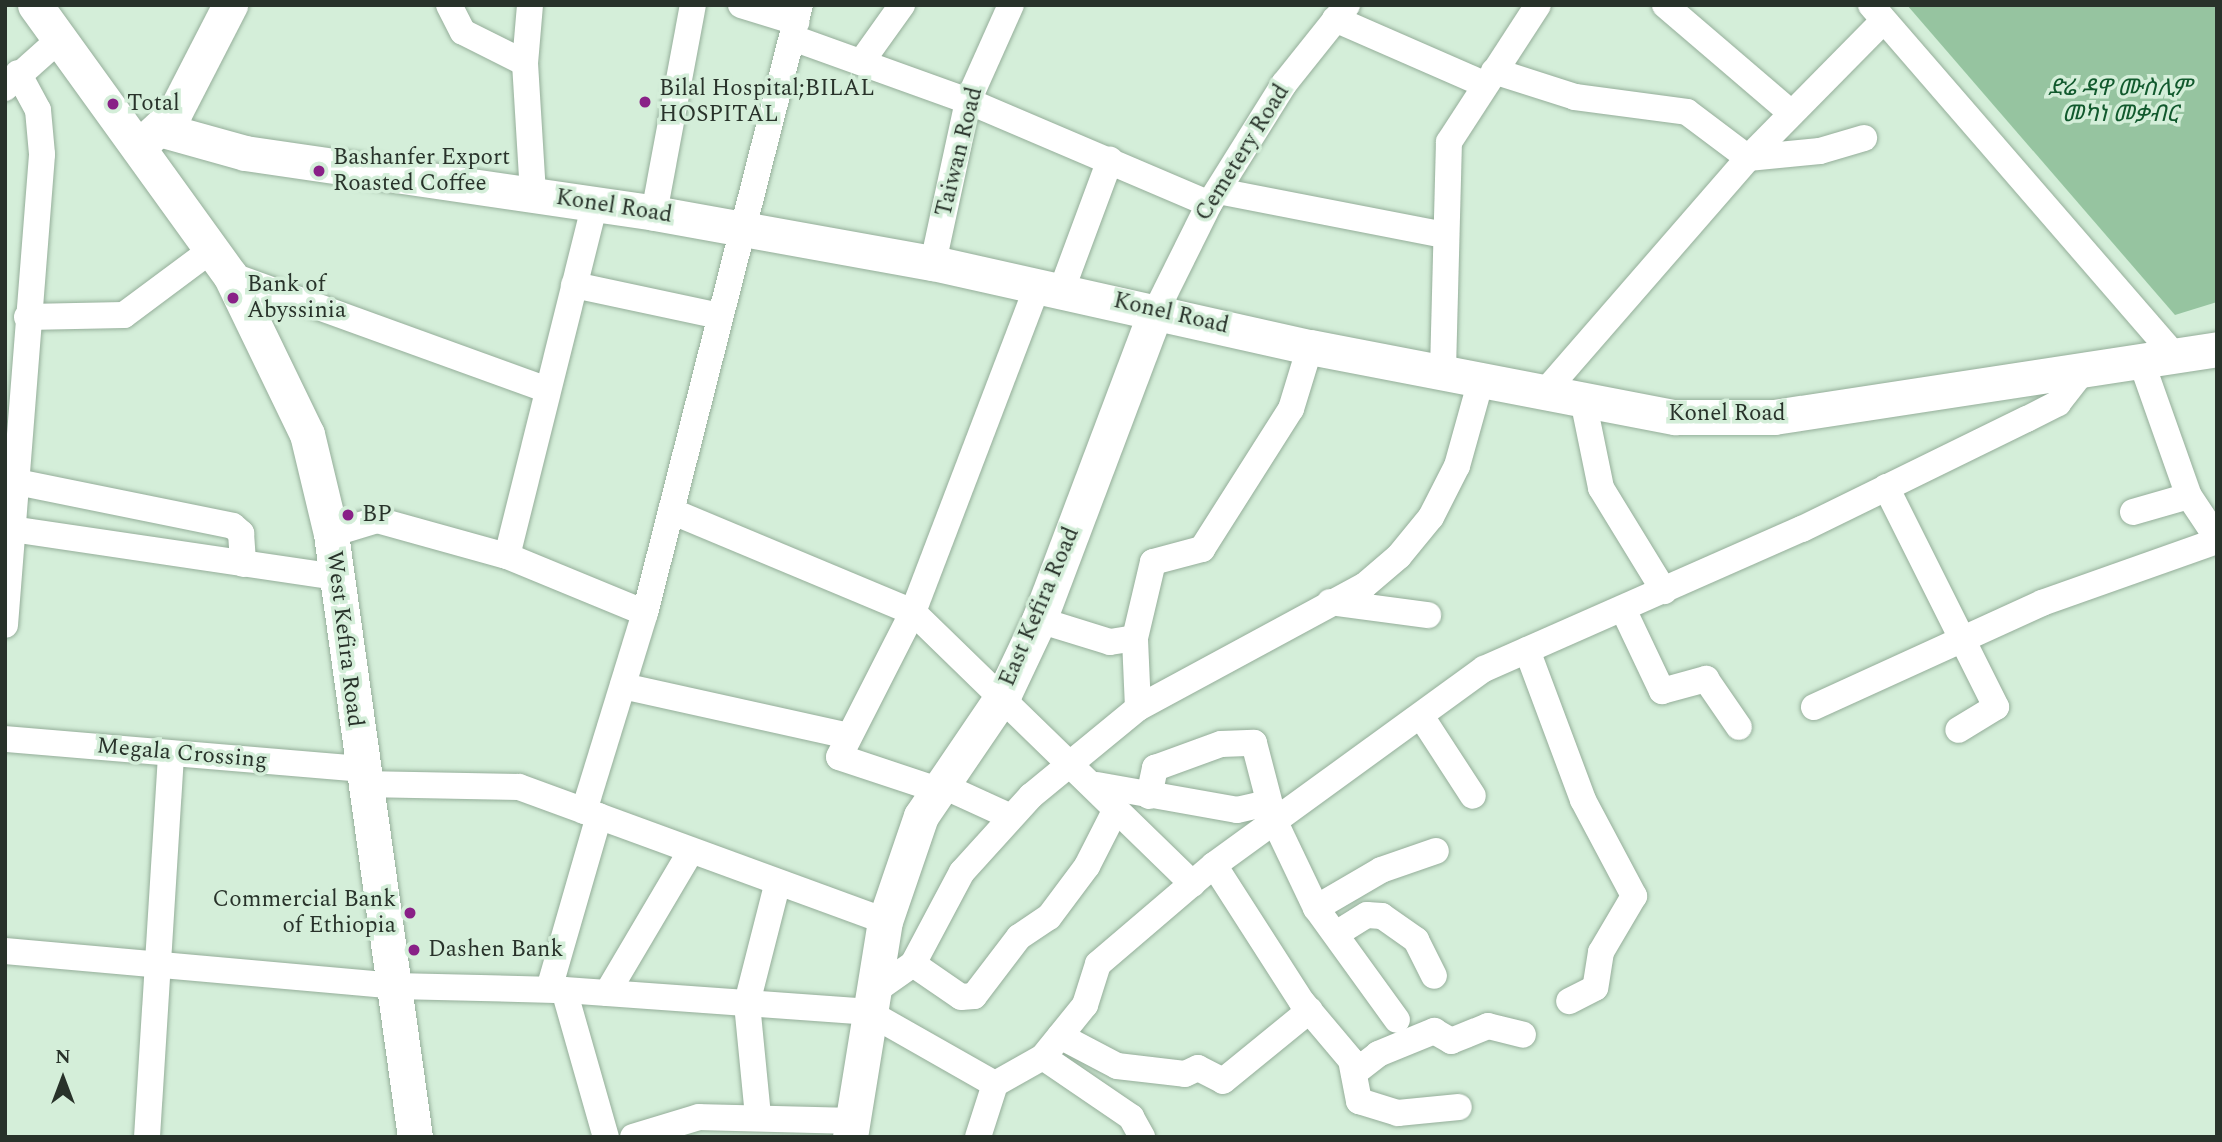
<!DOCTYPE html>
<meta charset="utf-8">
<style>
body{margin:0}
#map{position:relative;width:2222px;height:1142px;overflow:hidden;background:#d4eed9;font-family:Spectral,"Noto Sans Ethiopic",serif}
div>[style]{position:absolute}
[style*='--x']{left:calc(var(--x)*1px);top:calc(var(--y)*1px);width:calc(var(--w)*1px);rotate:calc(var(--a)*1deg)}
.green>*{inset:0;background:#96c4a0}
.roads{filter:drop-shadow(0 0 2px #95ae9a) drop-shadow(0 0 2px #95ae9a)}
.minor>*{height:26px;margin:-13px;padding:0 13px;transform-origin:13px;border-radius:13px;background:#fff}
.major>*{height:35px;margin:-17.5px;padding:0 17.5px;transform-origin:17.5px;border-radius:17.5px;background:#fff}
.dots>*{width:19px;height:19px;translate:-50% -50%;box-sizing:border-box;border:4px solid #d4eed9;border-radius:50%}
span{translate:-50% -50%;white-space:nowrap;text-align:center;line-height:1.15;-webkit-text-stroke:7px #d4eed9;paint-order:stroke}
.poi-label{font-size:23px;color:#28322a}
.left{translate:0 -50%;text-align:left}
.right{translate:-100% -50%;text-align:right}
.park-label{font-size:23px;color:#11592d;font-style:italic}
.street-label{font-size:23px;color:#28322a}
.frame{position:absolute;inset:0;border:7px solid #28322a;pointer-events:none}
.north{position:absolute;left:28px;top:1044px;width:70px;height:70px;-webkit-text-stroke:5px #d4eed9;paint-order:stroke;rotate:0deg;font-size:19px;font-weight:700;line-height:28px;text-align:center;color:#28322a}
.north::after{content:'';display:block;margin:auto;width:24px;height:32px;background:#28322a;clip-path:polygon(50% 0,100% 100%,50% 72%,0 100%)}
</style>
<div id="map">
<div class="green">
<div style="clip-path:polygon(1907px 5px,2217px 5px,2217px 302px,2175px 315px)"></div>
</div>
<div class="roads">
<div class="minor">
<div style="--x:449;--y:5;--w:30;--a:63"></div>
<div style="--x:463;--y:32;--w:69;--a:26.6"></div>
<div style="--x:530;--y:5;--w:58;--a:94.9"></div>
<div style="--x:525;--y:63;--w:131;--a:86.5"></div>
<div style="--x:741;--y:5;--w:58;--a:17.2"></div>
<div style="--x:1665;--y:5;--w:166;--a:40.6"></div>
<div style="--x:1871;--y:5;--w:459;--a:49.1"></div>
<div style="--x:1335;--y:19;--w:163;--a:23.6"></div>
<div style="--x:793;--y:38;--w:186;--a:19.8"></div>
<div style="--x:968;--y:101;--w:262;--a:23.1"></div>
<div style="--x:862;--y:61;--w:69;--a:-54.5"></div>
<div style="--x:1494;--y:71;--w:85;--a:17.8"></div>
<div style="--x:1575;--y:97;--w:113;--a:7.6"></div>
<div style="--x:1687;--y:112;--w:76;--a:37"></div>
<div style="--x:1748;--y:158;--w:72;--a:-5.6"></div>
<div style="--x:1820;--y:151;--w:46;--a:-16.5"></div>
<div style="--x:5;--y:88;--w:76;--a:-41.8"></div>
<div style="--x:1218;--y:191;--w:230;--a:11"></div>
<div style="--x:654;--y:213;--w:212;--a:-79.4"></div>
<div style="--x:933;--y:263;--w:166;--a:-77.8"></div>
<div style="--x:968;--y:101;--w:105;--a:-65.9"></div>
<div style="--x:230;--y:275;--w:337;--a:19.9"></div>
<div style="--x:574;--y:285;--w:149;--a:12"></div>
<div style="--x:1062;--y:289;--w:138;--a:-69.6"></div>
<div style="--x:1156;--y:311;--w:119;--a:-63.6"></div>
<div style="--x:1209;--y:204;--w:142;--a:-58"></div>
<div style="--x:1284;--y:84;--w:101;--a:-51.4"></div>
<div style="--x:27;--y:317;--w:97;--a:-1.2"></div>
<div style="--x:124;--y:315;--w:107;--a:-36.7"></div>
<div style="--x:2140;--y:358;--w:146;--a:70.5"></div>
<div style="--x:2189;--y:496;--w:50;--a:56.3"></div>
<div style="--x:1443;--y:370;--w:228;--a:-88.5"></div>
<div style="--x:1449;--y:142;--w:163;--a:-57"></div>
<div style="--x:1544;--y:393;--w:311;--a:-49"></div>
<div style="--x:1748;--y:158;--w:192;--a:-45.4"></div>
<div style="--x:1583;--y:400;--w:90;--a:78.4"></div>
<div style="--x:1601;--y:488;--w:121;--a:58.5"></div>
<div style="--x:17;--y:482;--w:220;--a:11.5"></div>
<div style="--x:233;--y:526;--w:11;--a:41"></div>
<div style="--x:241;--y:533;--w:31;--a:86"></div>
<div style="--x:1886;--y:487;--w:246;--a:63.4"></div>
<div style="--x:1996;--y:707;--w:44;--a:148.8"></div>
<div style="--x:671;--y:511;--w:262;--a:22.7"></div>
<div style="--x:913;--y:612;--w:390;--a:44.2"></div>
<div style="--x:2133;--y:512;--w:58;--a:-15.9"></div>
<div style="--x:5;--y:528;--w:334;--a:8.4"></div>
<div style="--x:331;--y:534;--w:48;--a:-16.9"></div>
<div style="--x:377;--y:520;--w:135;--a:15.5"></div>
<div style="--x:507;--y:556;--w:149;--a:22.4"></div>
<div style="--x:507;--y:556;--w:363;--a:-76"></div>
<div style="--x:1330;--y:602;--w:99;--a:7.6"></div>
<div style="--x:1623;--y:609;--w:91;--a:64.6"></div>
<div style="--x:1662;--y:691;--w:46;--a:-15.3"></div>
<div style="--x:1706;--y:679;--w:58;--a:55.5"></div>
<div style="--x:1039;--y:620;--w:74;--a:17.2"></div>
<div style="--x:1110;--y:642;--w:25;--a:-9"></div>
<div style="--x:5;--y:625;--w:472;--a:-85.5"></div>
<div style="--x:42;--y:154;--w:44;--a:-95.2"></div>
<div style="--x:38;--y:110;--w:42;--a:-118.4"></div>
<div style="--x:1527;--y:650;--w:160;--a:69.5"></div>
<div style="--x:1583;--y:800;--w:109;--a:62"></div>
<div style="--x:1634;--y:896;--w:65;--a:120.5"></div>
<div style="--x:1601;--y:952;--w:36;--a:99"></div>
<div style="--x:1595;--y:988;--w:29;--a:153"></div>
<div style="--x:623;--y:686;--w:231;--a:12.5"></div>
<div style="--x:1814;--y:707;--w:251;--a:-24.5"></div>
<div style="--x:2042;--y:603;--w:186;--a:-19.5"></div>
<div style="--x:1138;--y:708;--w:70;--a:-92.5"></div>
<div style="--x:1135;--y:638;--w:78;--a:-76.7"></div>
<div style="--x:1153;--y:562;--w:51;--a:-14.9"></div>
<div style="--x:1202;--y:549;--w:166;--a:-57.6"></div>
<div style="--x:1291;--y:409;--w:65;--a:-73"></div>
<div style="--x:1421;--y:716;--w:95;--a:57"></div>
<div style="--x:5;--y:739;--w:356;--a:4.8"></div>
<div style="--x:362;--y:784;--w:157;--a:1.1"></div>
<div style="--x:519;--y:787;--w:390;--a:20.1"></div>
<div style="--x:939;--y:784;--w:77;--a:24.6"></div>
<div style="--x:1097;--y:785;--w:142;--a:10.1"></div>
<div style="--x:1237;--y:810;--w:32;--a:-13"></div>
<div style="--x:935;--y:789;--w:101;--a:-161.6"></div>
<div style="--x:839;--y:757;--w:163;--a:-63"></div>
<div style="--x:913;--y:612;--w:351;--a:-69.1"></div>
<div style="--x:1149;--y:796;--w:29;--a:-78"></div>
<div style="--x:1155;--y:768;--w:70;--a:-20"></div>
<div style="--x:1221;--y:744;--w:33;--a:-2"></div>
<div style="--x:1254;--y:743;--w:80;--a:75.4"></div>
<div style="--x:1274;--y:820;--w:98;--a:64.5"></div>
<div style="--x:1316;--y:908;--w:138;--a:54.1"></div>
<div style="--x:584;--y:811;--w:207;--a:-72.9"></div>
<div style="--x:645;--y:613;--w:627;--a:-75.7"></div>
<div style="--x:1214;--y:865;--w:163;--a:57.3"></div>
<div style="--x:1302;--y:1002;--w:76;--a:49.8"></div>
<div style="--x:1351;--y:1060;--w:42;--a:79"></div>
<div style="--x:1359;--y:1101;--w:41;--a:17.1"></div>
<div style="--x:1398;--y:1113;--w:61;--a:-5.6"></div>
<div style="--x:1316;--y:908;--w:75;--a:-30.3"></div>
<div style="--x:1381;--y:870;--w:58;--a:-19.1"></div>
<div style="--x:1336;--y:934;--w:36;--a:-32"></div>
<div style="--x:1367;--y:915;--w:15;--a:4"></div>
<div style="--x:1382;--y:916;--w:42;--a:35.2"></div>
<div style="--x:1416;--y:940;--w:40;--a:63.4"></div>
<div style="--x:5;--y:951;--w:392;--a:5.1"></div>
<div style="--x:395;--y:986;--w:169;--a:1.4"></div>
<div style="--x:564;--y:990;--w:305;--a:4.1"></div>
<div style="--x:868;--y:1012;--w:146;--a:29.6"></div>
<div style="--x:913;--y:964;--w:58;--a:34.5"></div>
<div style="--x:961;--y:997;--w:13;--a:-4"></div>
<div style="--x:974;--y:996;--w:74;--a:-52.7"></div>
<div style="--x:1019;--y:937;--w:36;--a:-34"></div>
<div style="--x:1049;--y:917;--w:64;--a:-53.3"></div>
<div style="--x:1087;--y:866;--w:64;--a:-63"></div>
<div style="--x:549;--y:989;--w:180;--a:-73.9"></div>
<div style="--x:564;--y:990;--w:153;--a:74.1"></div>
<div style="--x:873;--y:992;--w:49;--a:-35"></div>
<div style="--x:913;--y:964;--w:104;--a:-62"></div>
<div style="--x:962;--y:872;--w:103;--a:-47.8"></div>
<div style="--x:1031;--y:796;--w:139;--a:-39.4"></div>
<div style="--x:1138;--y:708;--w:257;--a:-28.4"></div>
<div style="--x:1364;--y:586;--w:46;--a:-40.6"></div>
<div style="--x:1399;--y:556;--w:50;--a:-50.6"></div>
<div style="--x:1431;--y:517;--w:57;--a:-63"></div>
<div style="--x:1457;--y:466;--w:89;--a:-74.4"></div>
<div style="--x:607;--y:993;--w:165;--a:-59.4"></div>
<div style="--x:1060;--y:1036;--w:64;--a:27.8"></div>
<div style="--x:1117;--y:1066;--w:68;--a:6.7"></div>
<div style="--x:1185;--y:1074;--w:14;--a:-25"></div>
<div style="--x:1198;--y:1068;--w:28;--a:27"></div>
<div style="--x:1223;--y:1081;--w:112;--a:-39.2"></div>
<div style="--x:1043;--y:1057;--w:107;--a:34.3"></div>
<div style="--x:1131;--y:1117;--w:23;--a:61"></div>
<div style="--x:1354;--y:1073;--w:31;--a:-38"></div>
<div style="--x:1378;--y:1054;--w:61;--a:-22.3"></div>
<div style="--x:1434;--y:1031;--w:20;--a:30"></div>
<div style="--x:1451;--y:1041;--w:40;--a:-22"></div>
<div style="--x:1488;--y:1026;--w:36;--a:14"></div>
<div style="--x:758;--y:1116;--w:114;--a:-95.6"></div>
<div style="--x:747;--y:1003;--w:122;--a:-75.7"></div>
<div style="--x:147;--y:1137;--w:384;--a:-86.4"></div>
<div style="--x:633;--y:1137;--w:69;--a:-16.9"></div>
<div style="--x:699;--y:1117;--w:153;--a:1.5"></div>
<div style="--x:978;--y:1137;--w:56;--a:-72.2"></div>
<div style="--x:995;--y:1084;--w:55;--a:-29.4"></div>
<div style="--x:1043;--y:1057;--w:67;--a:-51.1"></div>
<div style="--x:1085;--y:1005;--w:43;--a:-72.4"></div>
<div style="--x:1098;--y:964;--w:153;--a:-40.5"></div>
<div style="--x:1214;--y:865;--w:334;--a:-36"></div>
<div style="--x:1484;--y:669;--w:347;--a:-23.8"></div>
<div style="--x:1802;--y:529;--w:250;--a:-26.1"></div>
<div style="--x:2027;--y:419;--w:35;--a:-27"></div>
<div style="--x:2058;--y:403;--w:47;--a:-51.9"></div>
</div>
<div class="major">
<div style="--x:35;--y:5;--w:333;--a:54.2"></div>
<div style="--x:230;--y:275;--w:177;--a:64.2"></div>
<div style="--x:307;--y:434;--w:103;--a:76.5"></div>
<div style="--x:331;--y:534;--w:609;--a:82.07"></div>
<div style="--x:159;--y:129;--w:89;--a:15.6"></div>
<div style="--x:245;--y:153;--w:413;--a:8.3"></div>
<div style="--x:654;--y:213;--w:283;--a:10.2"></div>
<div style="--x:933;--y:263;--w:386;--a:12.6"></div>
<div style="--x:1310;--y:347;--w:372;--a:10.9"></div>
<div style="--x:1675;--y:417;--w:99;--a:0"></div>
<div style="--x:1774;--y:417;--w:448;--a:-8.7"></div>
<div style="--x:145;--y:141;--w:40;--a:-43"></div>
<div style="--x:174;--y:114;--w:123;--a:-62.8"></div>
<div style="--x:850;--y:1137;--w:219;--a:-80.8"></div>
<div style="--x:885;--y:921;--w:111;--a:-71.1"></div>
<div style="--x:921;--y:816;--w:148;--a:-55.8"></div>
<div style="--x:1004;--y:694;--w:82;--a:-64.7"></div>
<div style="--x:1039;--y:620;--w:330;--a:-69.3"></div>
</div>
</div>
<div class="dots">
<div style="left:645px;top:102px;background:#892187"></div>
<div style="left:113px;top:104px;background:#892187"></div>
<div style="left:319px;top:171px;background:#892187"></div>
<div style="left:233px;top:298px;background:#892187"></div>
<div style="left:348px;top:515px;background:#892187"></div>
<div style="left:410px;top:913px;background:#892187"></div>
<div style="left:414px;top:950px;background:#892187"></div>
</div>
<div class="poi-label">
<span class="left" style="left:659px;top:102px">Bilal Hospital;BILAL<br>HOSPITAL</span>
<span class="left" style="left:127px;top:104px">Total</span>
<span class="left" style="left:333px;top:171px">Bashanfer Export<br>Roasted Coffee</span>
<span class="left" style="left:247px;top:298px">Bank of<br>Abyssinia</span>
<span class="left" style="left:362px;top:515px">BP</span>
<span class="right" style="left:396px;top:913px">Commercial Bank<br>of Ethiopia</span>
<span class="left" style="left:428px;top:950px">Dashen Bank</span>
</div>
<div class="park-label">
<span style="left:2120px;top:102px">ድሬ ዳዋ ሙስሊም<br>መካነ መቃብር</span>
</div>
<div class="street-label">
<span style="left:960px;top:152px;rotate:-76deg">Taiwan Road</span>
<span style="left:1243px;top:153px;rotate:-58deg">Cemetery Road</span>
<span style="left:614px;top:207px;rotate:9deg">Konel Road</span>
<span style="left:1171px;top:314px;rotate:13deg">Konel Road</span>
<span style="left:1727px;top:414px">Konel Road</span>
<span style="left:1040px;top:607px;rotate:-67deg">East Kefira Road</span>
<span style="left:344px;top:639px;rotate:83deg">West Kefira Road</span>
<span style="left:182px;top:754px;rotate:5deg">Megala Crossing</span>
</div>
<div class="frame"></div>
<div class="north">N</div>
</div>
